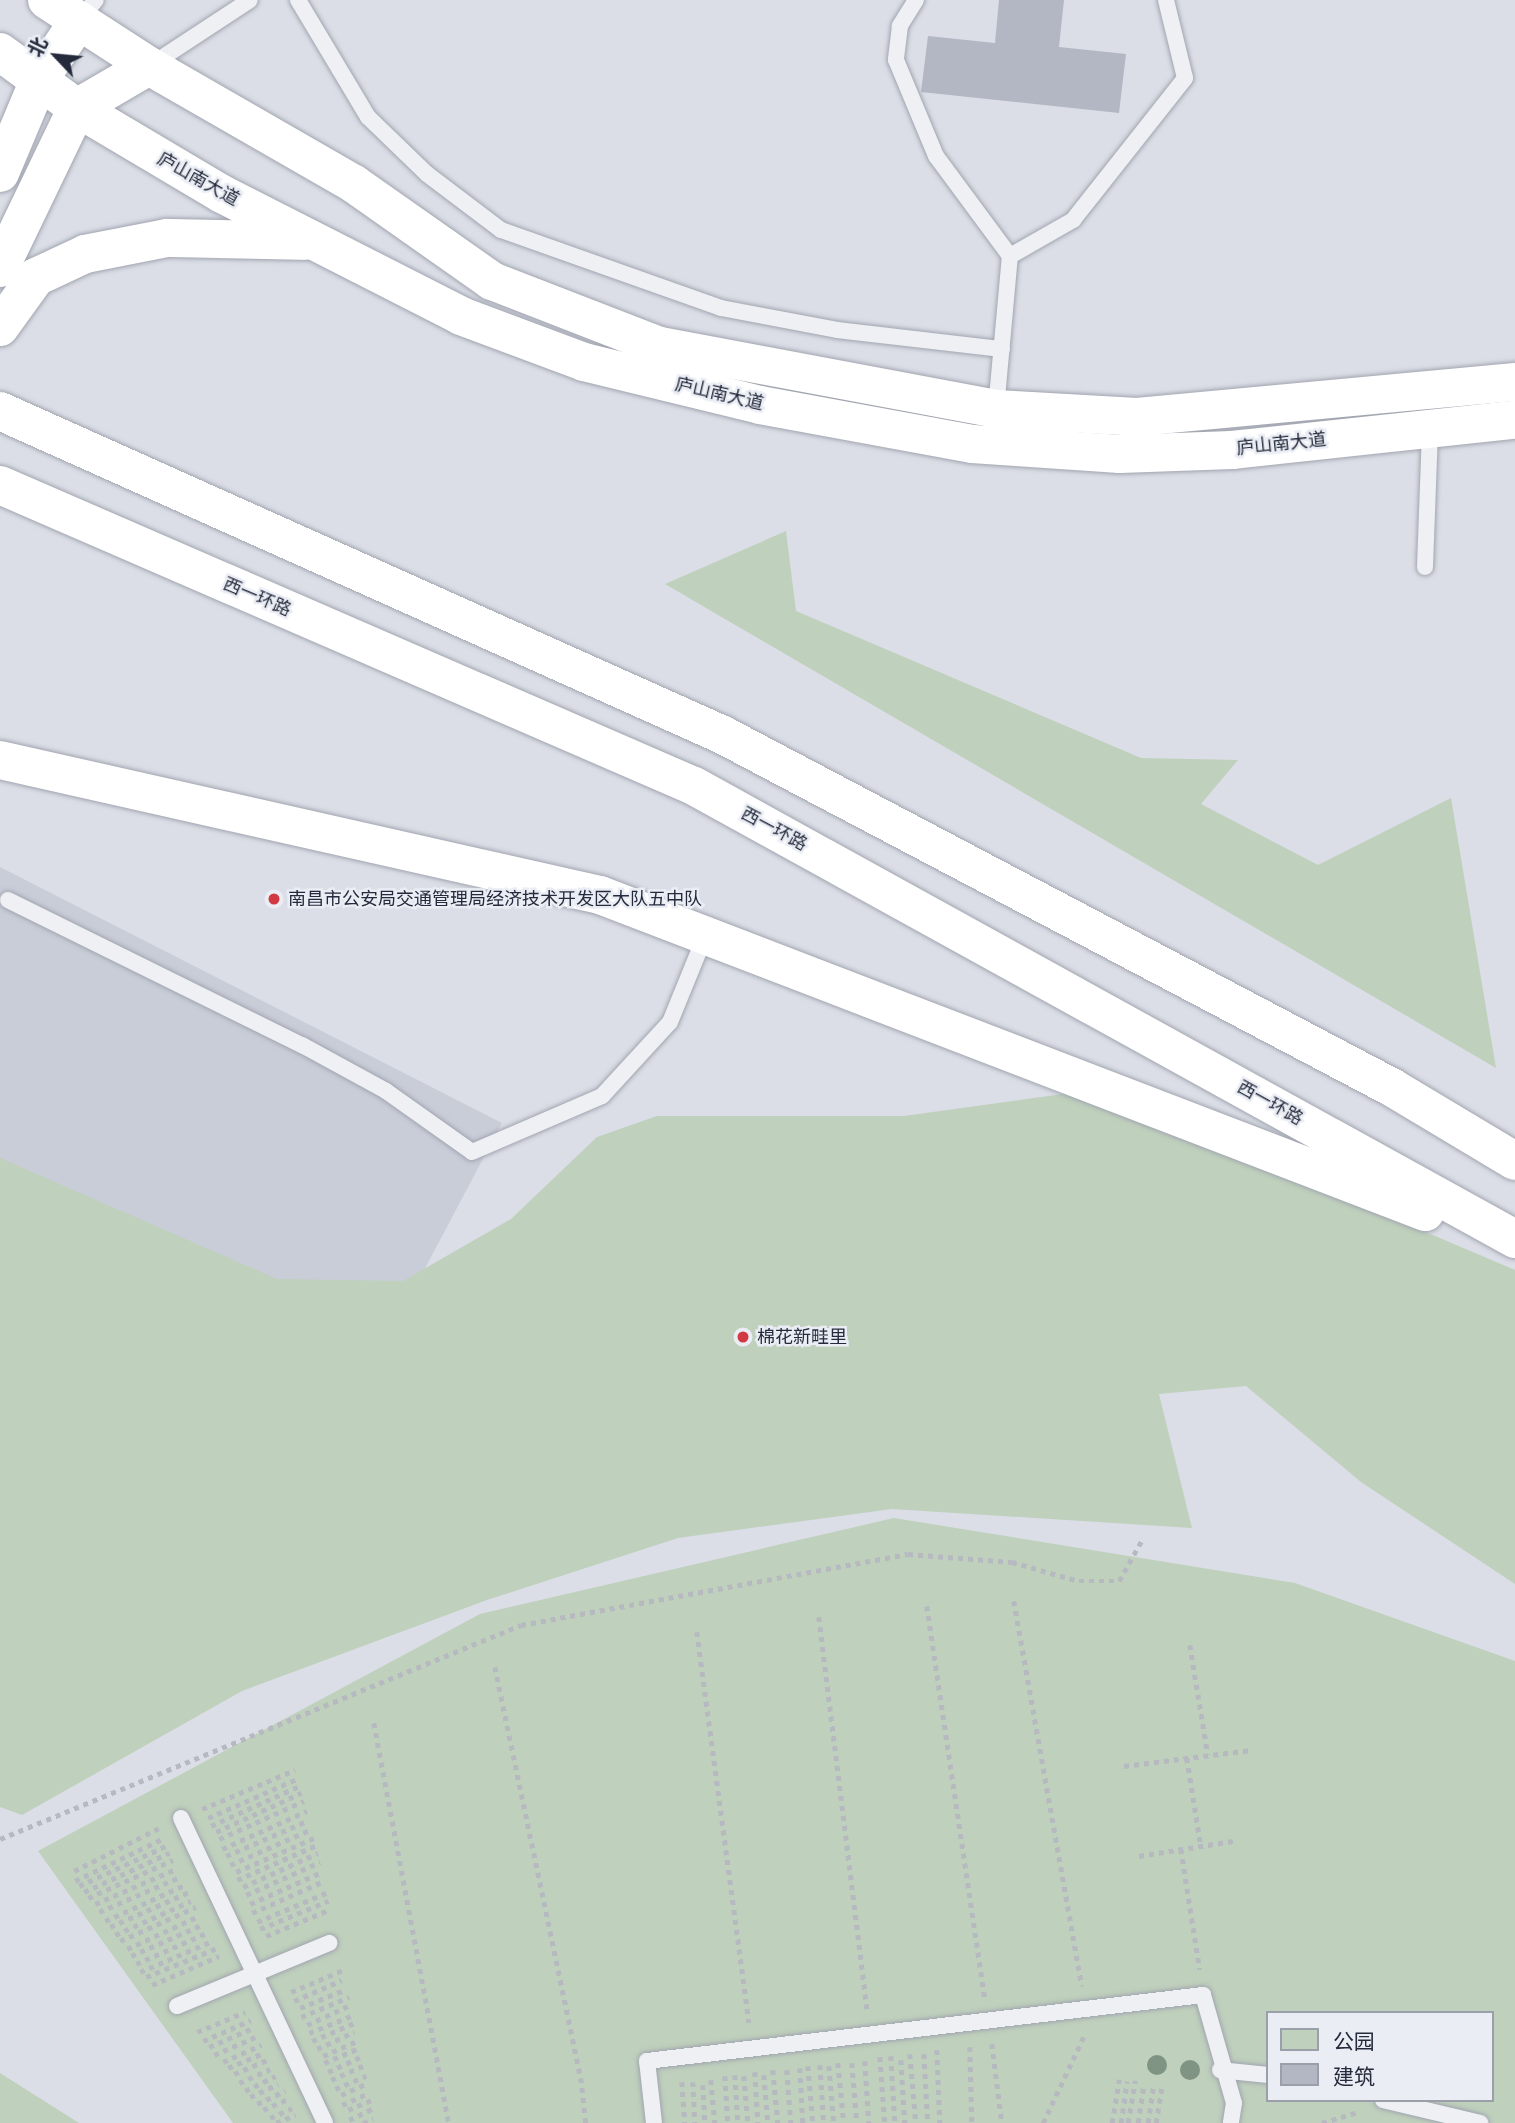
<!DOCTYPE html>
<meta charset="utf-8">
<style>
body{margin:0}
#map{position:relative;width:1515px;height:2123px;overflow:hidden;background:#dbdee6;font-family:"Public Sans","Noto Sans SC",sans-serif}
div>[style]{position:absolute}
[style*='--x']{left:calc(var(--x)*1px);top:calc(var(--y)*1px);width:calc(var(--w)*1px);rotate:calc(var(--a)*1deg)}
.built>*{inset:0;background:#c9cdd8}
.green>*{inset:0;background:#bfd0bc}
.building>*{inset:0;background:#b2b7c3}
.path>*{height:4.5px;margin-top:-2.25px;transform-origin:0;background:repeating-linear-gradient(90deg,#b6b9c0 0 5px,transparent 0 10px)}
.roads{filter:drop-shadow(0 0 2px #a1a5b0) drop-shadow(0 0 2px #a1a5b0)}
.lane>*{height:16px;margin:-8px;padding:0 8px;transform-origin:8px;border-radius:8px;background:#eef0f4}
.highway>*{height:38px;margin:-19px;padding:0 19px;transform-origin:19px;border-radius:19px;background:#fff}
.trees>*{width:20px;height:20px;margin:-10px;border-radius:50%;background:#809483}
.dots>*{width:19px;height:19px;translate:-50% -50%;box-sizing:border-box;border:4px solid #eaedf4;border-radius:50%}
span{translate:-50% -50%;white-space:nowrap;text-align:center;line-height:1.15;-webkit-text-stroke:5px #eaedf4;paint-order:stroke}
.street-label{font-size:18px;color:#252b3c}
.poi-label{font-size:18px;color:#252b3c}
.left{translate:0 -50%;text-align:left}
.legend{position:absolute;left:1266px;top:2011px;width:228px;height:91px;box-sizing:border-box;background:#eaedf4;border:2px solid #9b9faa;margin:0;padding:9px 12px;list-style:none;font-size:21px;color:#252b3c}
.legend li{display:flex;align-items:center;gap:14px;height:35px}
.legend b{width:35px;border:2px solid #9b9faa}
.north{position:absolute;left:21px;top:21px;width:70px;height:70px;-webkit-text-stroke:5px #eaedf4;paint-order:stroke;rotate:296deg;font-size:19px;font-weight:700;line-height:28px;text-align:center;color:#252b3c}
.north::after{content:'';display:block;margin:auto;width:24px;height:32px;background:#252b3c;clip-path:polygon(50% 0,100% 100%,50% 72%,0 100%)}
</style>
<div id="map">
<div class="built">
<div style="clip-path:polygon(0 867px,502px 1123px,377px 1359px,0 1179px)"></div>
</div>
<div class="green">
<div style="clip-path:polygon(786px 531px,796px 611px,1141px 758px,1238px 760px,1201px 804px,1318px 865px,1451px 798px,1496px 1068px,665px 584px)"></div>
<div style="clip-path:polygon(1092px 1090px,1515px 1270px,1515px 1584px,1361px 1482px,1246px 1386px,1159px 1394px,1192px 1528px,892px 1509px,678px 1538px,487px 1600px,242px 1691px,22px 1815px,0 1807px,0 1158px,277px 1279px,403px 1281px,511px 1219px,597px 1137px,657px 1116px,904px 1116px)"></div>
<div style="clip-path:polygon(evenodd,894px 1518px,1295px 1583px,1515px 1661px,1515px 2123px,233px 2123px,38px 1851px,480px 1614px,894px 1518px,1268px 2013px,1492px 2013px,1492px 2100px,1268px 2100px,1268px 2013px)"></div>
<div style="clip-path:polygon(0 2073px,79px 2123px,0 2123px)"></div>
</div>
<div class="building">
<div style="clip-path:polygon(999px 0,1064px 0,1059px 47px,1126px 54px,1119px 113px,921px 92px,928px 36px,995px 43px)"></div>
</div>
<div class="path">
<div style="--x:1014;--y:1601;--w:391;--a:80"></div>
<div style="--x:927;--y:1606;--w:395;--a:81.6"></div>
<div style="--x:819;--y:1617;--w:395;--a:83"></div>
<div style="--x:697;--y:1632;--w:394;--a:82.4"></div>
<div style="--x:1190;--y:1645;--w:111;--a:80.7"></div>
<div style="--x:495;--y:1667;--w:420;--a:78.2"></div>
<div style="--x:581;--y:2078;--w:45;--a:83.7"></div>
<div style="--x:374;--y:1723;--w:407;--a:79.4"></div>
<div style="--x:1187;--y:1758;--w:89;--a:81"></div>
<div style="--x:1124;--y:1766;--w:128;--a:-7.2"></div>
<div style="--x:202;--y:1809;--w:101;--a:-22.8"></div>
<div style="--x:208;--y:1818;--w:97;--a:-23.7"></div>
<div style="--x:211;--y:1826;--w:97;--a:-24.4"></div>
<div style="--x:216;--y:1832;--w:94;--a:-24.6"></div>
<div style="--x:0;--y:1839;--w:563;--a:-22.33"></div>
<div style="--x:521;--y:1625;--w:393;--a:-10.4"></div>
<div style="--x:908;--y:1554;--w:104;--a:4.4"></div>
<div style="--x:1012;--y:1562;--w:70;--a:15.8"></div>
<div style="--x:1079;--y:1581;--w:40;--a:0"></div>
<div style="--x:1119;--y:1581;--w:49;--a:-60.8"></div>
<div style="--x:219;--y:1839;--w:93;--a:-24.1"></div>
<div style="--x:222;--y:1849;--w:93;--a:-24.1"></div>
<div style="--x:1181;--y:1849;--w:122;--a:81.1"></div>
<div style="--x:226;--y:1856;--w:90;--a:-23.4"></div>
<div style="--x:1139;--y:1856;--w:95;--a:-9.1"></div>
<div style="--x:230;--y:1865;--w:90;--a:-23.7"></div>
<div style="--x:74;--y:1871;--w:95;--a:-26.8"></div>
<div style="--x:236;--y:1872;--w:85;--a:-23.6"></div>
<div style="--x:237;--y:1880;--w:87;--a:-23.6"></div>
<div style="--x:75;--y:1881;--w:97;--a:-25.8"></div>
<div style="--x:79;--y:1886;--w:98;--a:-24.7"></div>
<div style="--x:243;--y:1887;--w:82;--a:-24.4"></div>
<div style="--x:84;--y:1892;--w:94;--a:-24.6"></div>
<div style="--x:246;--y:1895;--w:81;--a:-24"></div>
<div style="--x:88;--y:1898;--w:93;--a:-24.1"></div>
<div style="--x:95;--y:1904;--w:90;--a:-23.4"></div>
<div style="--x:250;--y:1904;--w:79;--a:-24"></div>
<div style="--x:99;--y:1912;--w:88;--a:-23.4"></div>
<div style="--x:252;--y:1913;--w:79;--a:-24"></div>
<div style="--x:105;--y:1921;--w:90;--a:-24.3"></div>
<div style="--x:257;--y:1922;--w:75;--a:-22.8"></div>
<div style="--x:110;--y:1927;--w:86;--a:-23.9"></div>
<div style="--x:260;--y:1929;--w:74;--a:-22.4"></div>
<div style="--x:115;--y:1935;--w:83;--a:-24.1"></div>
<div style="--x:266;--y:1936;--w:70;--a:-22.6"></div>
<div style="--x:120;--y:1941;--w:83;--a:-24.1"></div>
<div style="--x:127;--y:1949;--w:79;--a:-24.6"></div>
<div style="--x:131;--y:1956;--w:80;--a:-23.7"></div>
<div style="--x:136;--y:1964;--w:80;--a:-23.7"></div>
<div style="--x:140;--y:1972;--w:76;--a:-23.2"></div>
<div style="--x:146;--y:1977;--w:77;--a:-22.2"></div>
<div style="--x:152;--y:1985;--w:73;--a:-23.4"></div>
<div style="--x:291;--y:1992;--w:56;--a:-22.9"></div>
<div style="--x:294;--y:2001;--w:52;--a:-23.6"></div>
<div style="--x:300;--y:2008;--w:48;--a:-22.2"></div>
<div style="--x:301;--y:2017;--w:52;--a:-22.6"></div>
<div style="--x:307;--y:2025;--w:47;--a:-24.9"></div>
<div style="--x:197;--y:2032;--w:52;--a:-22.6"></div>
<div style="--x:309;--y:2033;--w:45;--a:-22"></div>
<div style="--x:203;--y:2041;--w:52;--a:-23.6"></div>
<div style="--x:312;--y:2041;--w:46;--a:-23.2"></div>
<div style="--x:992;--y:2044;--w:80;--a:82.8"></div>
<div style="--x:209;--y:2047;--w:48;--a:-23.4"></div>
<div style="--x:970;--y:2047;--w:76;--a:88.5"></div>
<div style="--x:317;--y:2049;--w:41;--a:-24.7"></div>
<div style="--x:937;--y:2050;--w:73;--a:87.6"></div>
<div style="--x:910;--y:2054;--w:69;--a:85"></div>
<div style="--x:924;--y:2054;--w:69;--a:86.7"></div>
<div style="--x:214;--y:2055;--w:48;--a:-23.4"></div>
<div style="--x:323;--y:2056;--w:37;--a:-24"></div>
<div style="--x:891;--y:2056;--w:67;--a:86.6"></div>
<div style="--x:880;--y:2057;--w:66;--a:85.7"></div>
<div style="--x:901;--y:2060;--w:63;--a:86.4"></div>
<div style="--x:865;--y:2061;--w:62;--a:86.3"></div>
<div style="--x:223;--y:2062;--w:42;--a:-24.1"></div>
<div style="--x:324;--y:2063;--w:38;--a:-23"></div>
<div style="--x:838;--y:2063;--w:60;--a:84.3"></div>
<div style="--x:852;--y:2063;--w:60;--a:85.2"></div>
<div style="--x:820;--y:2065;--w:58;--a:86.1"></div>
<div style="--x:808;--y:2066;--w:57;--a:85"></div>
<div style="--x:829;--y:2066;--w:57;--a:85"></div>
<div style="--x:228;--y:2068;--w:38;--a:-23"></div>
<div style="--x:800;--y:2068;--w:55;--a:86.9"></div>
<div style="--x:773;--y:2070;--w:53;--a:84.6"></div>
<div style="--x:787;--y:2070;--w:53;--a:85.7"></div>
<div style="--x:328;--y:2072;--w:35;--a:-25"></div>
<div style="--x:755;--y:2072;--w:51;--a:86.6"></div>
<div style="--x:234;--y:2074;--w:38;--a:-23"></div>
<div style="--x:735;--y:2075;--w:48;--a:86.4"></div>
<div style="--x:764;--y:2075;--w:48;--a:85.2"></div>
<div style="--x:725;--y:2076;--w:47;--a:86.3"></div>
<div style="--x:744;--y:2076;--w:47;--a:85.1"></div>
<div style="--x:331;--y:2080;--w:35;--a:-24"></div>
<div style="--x:711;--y:2080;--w:43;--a:84.7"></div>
<div style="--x:682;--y:2082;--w:41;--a:85.8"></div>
<div style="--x:693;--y:2082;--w:41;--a:87.2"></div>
<div style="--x:239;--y:2083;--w:34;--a:-24"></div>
<div style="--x:703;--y:2085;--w:38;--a:87"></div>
<div style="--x:335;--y:2089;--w:34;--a:-23"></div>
<div style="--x:245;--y:2091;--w:34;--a:-26"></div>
<div style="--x:341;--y:2095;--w:30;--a:-24"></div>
<div style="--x:250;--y:2097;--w:31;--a:-25"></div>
<div style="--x:257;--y:2104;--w:31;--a:-25"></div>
<div style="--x:342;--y:2105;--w:30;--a:-24"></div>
<div style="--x:263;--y:2110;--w:27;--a:-24"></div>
<div style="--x:348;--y:2110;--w:25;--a:-23"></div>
<div style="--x:270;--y:2118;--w:24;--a:-24"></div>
<div style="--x:349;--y:2120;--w:28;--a:-26"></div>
<div style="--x:276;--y:2123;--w:21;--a:-23"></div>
<div style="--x:363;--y:2123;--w:11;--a:-22"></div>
<div style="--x:1043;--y:2123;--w:96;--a:-64.8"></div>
<div style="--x:1112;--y:2123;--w:44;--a:-80.8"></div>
<div style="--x:1121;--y:2123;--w:42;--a:-81.9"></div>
<div style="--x:1128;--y:2123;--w:43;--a:-80.5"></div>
<div style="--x:1138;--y:2123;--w:40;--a:-81.5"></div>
<div style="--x:1148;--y:2123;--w:36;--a:-82"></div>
<div style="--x:1156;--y:2123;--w:36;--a:-81"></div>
<div style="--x:1322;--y:2123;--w:39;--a:-17"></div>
</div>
<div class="roads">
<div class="lane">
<div style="--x:298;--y:0;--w:136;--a:59.1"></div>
<div style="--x:368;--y:117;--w:82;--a:44"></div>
<div style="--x:427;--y:174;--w:93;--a:37.1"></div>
<div style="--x:501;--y:230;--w:233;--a:19.5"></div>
<div style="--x:721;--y:308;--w:118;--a:10.7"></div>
<div style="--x:837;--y:330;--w:166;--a:6.6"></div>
<div style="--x:916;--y:0;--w:31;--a:122"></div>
<div style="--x:900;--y:26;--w:34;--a:97"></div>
<div style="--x:896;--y:60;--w:104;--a:67.4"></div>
<div style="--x:936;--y:156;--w:124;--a:53.5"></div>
<div style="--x:79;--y:20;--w:26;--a:-50"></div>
<div style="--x:151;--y:65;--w:118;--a:-33.3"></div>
<div style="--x:996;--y:409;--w:154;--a:-84.8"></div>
<div style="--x:1010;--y:256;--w:73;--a:-29.7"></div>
<div style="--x:1073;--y:220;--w:181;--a:-51.7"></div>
<div style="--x:1185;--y:78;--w:80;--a:-103.7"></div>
<div style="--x:1425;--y:567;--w:138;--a:-87.9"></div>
<div style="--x:8;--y:900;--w:328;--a:26.3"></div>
<div style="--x:302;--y:1045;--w:96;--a:28.7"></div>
<div style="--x:386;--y:1091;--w:105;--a:35.3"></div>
<div style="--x:472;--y:1152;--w:142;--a:-23.3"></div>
<div style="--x:602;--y:1096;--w:100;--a:-47.4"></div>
<div style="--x:670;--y:1022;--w:95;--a:-67.8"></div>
<div style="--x:181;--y:1818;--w:337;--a:64.7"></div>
<div style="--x:177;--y:2006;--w:165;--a:-22.5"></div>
<div style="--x:1220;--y:2070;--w:48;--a:5.9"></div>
<div style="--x:1383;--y:2100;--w:100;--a:13.3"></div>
<div style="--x:654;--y:2123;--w:62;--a:-96.4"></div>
<div style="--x:647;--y:2061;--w:560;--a:-6.77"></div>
<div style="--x:1203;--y:1995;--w:112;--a:74"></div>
<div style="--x:1234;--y:2103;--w:20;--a:99"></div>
</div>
<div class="highway">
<div style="--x:47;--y:0;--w:121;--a:32.9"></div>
<div style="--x:149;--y:66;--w:237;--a:29.9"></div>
<div style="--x:354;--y:184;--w:169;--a:35.1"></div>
<div style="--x:492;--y:281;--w:180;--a:21.2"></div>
<div style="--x:660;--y:346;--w:342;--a:10.6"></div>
<div style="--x:996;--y:409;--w:141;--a:3.2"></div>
<div style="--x:1137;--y:417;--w:380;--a:-5.3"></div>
<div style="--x:0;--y:52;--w:95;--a:36"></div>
<div style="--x:77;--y:108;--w:169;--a:30.7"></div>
<div style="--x:222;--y:194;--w:268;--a:27"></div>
<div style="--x:461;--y:316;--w:131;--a:20.5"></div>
<div style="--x:584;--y:362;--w:181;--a:13.7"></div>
<div style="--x:760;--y:405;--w:216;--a:10.4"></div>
<div style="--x:972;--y:444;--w:148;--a:3.9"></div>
<div style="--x:1120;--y:454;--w:112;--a:-2"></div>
<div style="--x:1232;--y:450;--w:285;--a:-6.1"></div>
<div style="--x:0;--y:173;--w:101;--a:-67.2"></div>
<div style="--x:39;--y:80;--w:72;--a:-56.3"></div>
<div style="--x:0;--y:268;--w:178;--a:-64.3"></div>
<div style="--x:77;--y:108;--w:83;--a:-30.3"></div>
<div style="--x:0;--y:327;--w:62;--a:-54.2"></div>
<div style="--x:36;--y:277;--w:54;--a:-25.1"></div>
<div style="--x:85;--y:254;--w:84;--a:-11"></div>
<div style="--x:167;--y:238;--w:138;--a:1.2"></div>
<div style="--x:0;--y:411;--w:792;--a:24.14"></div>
<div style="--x:723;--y:735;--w:757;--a:27.78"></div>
<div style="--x:1393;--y:1088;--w:142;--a:30.9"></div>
<div style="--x:0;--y:485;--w:756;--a:23.45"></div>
<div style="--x:694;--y:786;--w:938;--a:28.89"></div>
<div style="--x:0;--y:760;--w:615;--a:12.68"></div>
<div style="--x:600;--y:895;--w:884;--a:21.02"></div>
</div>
</div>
<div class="trees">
<div style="left:1157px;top:2065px"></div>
<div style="left:1190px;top:2070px"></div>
</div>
<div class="dots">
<div style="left:274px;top:899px;background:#d13a42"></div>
<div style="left:743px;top:1337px;background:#d13a42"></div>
</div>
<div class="street-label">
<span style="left:198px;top:179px;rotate:29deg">庐山南大道</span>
<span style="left:719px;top:394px;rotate:13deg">庐山南大道</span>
<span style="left:1281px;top:444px;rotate:-6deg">庐山南大道</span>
<span style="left:257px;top:597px;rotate:23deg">西一环路</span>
<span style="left:774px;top:829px;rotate:28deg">西一环路</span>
<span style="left:1270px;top:1103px;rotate:29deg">西一环路</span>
</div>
<div class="poi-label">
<span class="left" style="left:288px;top:899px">南昌市公安局交通管理局经济技术开发区大队五中队</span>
<span class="left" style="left:757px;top:1337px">棉花新畦里</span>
</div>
<ul class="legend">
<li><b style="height:19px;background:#bfd0bc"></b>公园</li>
<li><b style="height:19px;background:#b2b7c3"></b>建筑</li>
</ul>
<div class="north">北</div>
</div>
